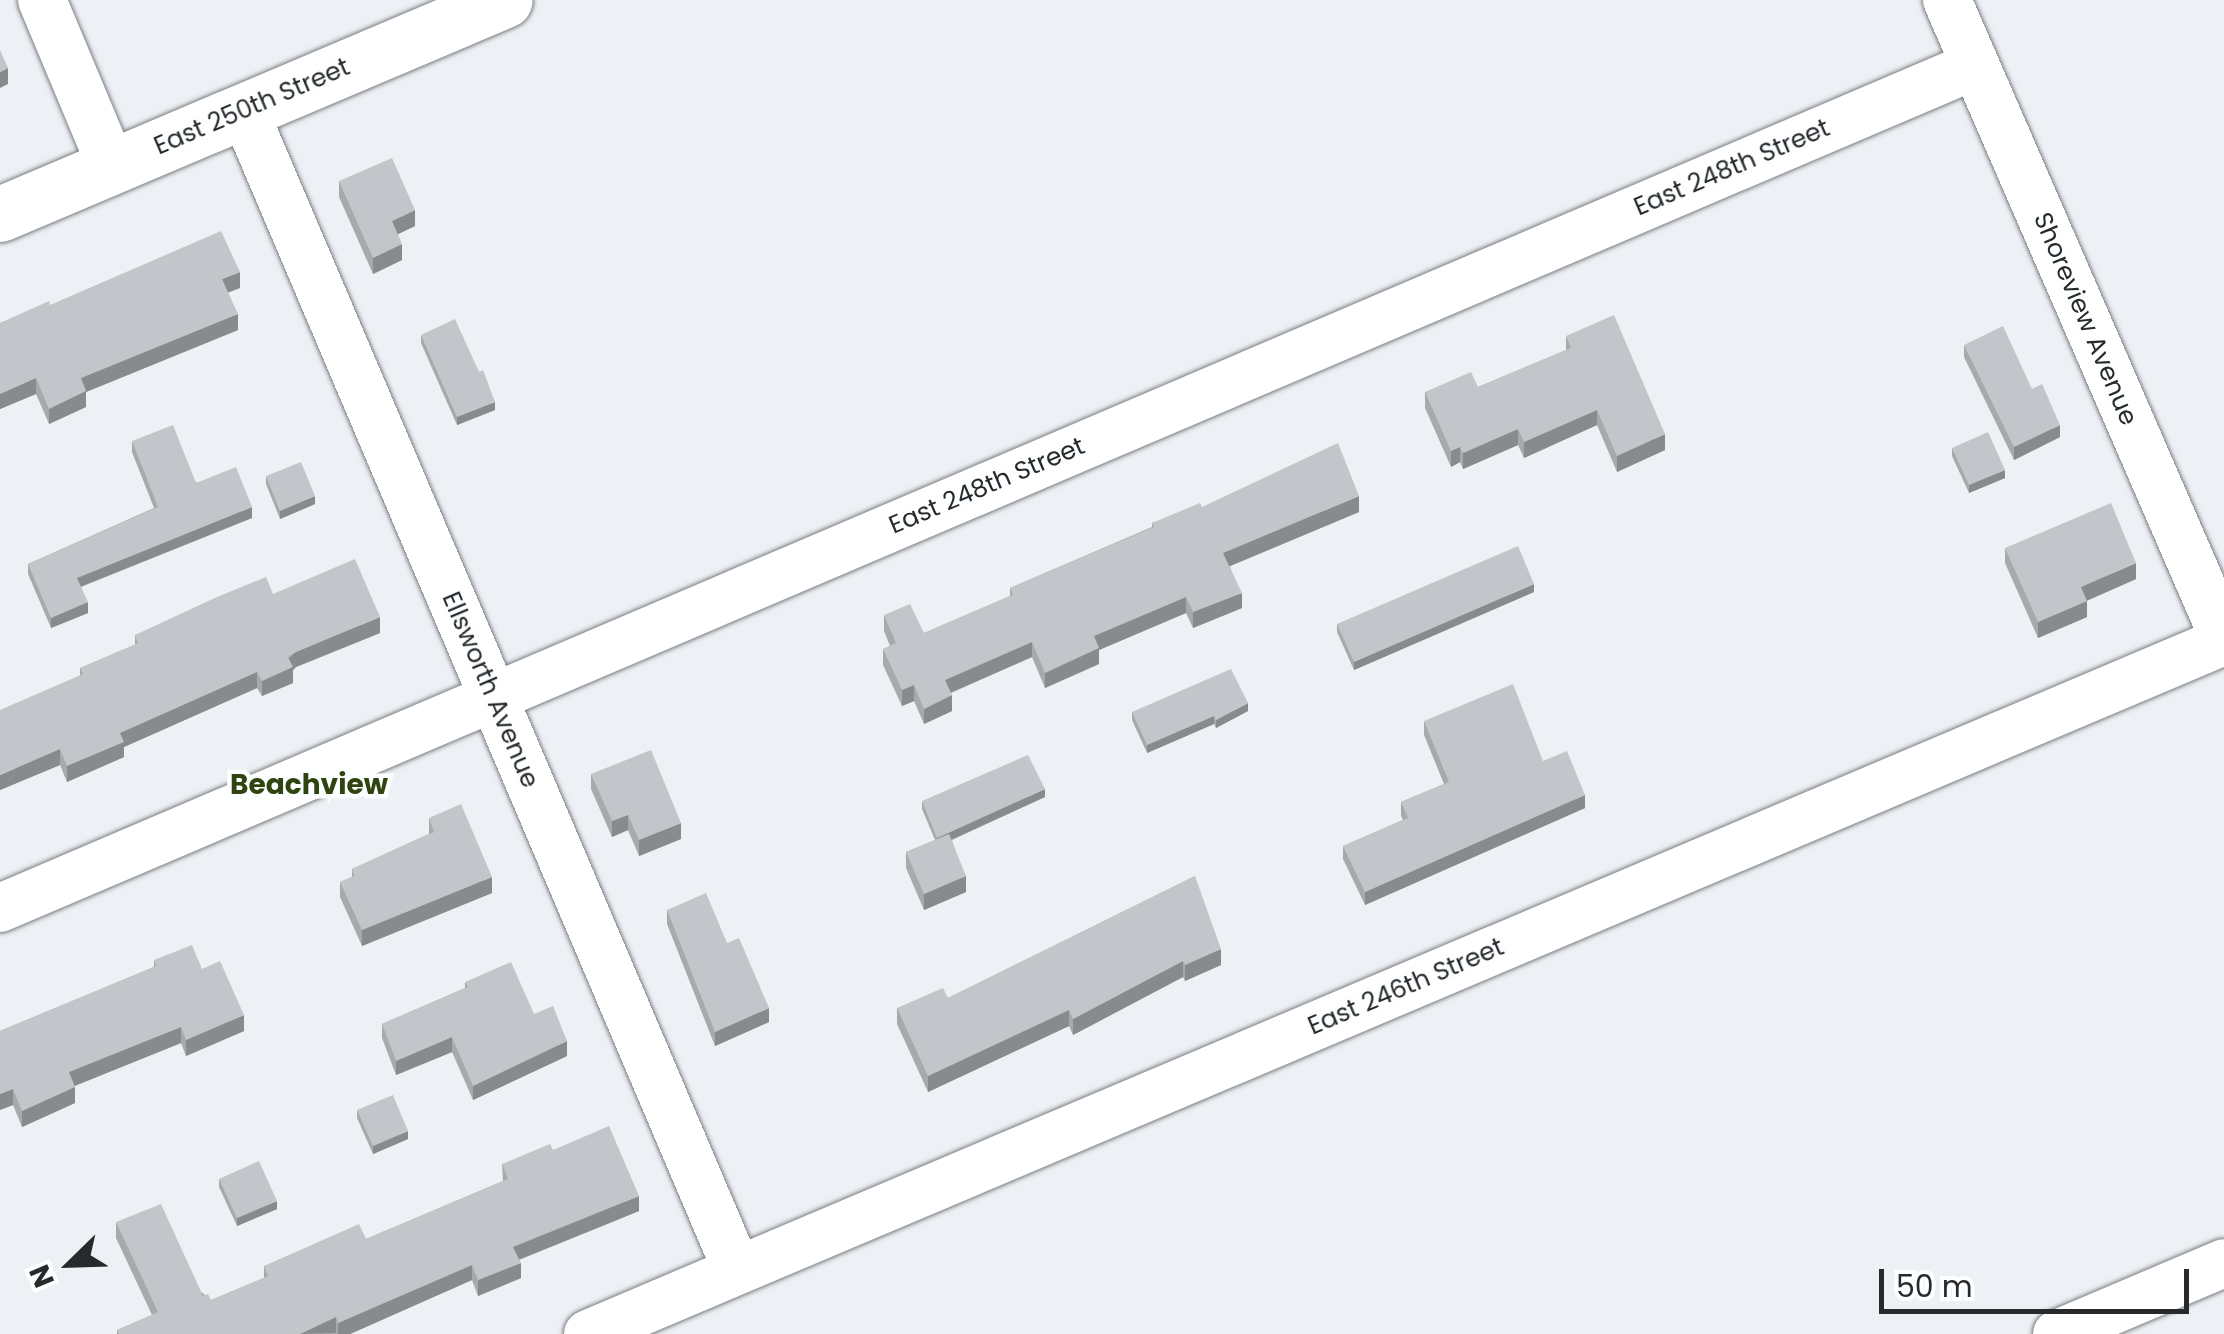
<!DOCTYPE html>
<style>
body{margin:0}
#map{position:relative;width:2224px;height:1334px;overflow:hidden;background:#edf1f5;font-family:Poppins,sans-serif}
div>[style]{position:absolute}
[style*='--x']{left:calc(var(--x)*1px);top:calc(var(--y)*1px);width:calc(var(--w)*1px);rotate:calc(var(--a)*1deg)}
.roads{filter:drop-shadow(0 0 2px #7a7d81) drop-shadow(0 0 2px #7a7d81)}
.minor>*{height:48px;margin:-24px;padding:0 24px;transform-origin:24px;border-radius:24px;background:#fff}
.tertiary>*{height:55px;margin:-27.5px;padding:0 27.5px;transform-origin:27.5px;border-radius:27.5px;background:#fff}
.wall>*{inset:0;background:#a7a9ad}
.shaded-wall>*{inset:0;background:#888a8d}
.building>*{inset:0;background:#c2c5c9}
span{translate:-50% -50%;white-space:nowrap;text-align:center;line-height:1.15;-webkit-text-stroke:9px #fdfeff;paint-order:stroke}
.street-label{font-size:25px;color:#27292a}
.neighbourhood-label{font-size:28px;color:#30440f;font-weight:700}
.north{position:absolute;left:20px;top:1214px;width:100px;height:100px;-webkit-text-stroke:8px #fdfeff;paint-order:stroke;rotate:247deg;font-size:28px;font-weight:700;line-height:40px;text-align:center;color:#27292a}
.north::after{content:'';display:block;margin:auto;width:35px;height:45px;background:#27292a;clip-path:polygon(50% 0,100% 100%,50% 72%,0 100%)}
.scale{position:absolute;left:1879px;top:1269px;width:310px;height:45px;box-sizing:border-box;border:5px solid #27292a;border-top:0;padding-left:12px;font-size:30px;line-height:35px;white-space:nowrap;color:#27292a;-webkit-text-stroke:8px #fdfeff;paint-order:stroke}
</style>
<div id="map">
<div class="roads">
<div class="minor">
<div style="--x:42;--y:0;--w:181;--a:67.3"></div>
<div style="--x:1947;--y:0;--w:696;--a:66.53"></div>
<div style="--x:244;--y:111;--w:1259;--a:66.96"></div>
<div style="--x:0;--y:908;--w:2147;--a:-23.11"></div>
<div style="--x:588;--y:1334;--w:1777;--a:-22.96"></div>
<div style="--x:2057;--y:1334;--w:181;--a:-23"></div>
</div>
<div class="tertiary">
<div style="--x:0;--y:214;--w:548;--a:-22.97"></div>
</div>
</div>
<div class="wall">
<div style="clip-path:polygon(339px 181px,415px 226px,398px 234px,402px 260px,373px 274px,339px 197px)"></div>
<div style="clip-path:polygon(240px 288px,228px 292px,238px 330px,86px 392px,86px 407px,49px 424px,36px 394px,0 409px,0 323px,50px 305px)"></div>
<div style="clip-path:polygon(421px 335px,495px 410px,457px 425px,421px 343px)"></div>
<div style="clip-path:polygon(1566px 336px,1665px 450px,1617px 472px,1597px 425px,1524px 458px,1518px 445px,1463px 469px,1460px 462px,1451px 467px,1425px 408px,1425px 392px,1478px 387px,1566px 350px)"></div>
<div style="clip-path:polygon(1964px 345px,2060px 437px,2014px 460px,1964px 357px)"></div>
<div style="clip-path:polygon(132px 441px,252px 518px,81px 587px,88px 613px,51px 628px,28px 574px,28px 564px,154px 508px,132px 452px)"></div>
<div style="clip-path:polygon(1952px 448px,2005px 478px,1969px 493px,1952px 456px)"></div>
<div style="clip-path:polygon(266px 476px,315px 504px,280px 519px,266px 484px)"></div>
<div style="clip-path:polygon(1202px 507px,1359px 512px,1230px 566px,1242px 608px,1193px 628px,1186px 613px,1099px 650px,1099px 664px,1045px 688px,1032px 657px,951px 693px,952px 711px,924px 724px,914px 701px,902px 706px,883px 665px,883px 649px,890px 646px,884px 631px,884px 615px,924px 633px,1010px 596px,1010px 588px,1152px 527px,1152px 523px)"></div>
<div style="clip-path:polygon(2005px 548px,2136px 579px,2087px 601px,2087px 617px,2038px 638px,2005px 563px)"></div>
<div style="clip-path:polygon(1534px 592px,1354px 670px,1337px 632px,1337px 624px)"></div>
<div style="clip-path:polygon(273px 594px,380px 633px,296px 667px,293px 670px,293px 683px,262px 696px,257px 688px,124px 747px,124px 757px,67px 782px,60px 765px,0 790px,80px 676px,80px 668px,135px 645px,135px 635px)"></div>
<div style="clip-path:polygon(1248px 711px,1216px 728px,1214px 724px,1147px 753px,1132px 720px,1132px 712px)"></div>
<div style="clip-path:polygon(1424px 721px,1543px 761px,1585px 808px,1365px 905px,1343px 859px,1343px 846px,1403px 820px,1401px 816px,1401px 802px,1444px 784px,1424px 735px)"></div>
<div style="clip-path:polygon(591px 774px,681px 839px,639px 856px,628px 830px,612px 837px,591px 789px)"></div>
<div style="clip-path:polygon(1045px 797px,952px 840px,966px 892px,924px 910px,906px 868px,906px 852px,935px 840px,922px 809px,922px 801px)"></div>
<div style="clip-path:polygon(429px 818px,492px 893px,362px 946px,340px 897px,340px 882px,352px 877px,352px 869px,429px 834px)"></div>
<div style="clip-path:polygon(1195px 876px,1221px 965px,1185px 981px,1183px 977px,1073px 1035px,1069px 1026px,928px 1092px,897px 1024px,897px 1008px,948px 998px)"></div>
<div style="clip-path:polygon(667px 910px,769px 1022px,715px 1046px,667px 924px)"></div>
<div style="clip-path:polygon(154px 960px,244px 1031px,186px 1056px,181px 1043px,75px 1086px,75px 1103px,22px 1127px,13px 1105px,0 1110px,0 1031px,154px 967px)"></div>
<div style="clip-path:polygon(465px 982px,534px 1014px,567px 1056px,473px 1100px,452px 1052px,396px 1075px,382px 1038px,382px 1024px,465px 988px)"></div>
<div style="clip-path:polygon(357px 1110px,408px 1139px,373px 1154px,357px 1118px)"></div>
<div style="clip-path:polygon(553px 1150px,639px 1211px,519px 1260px,521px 1278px,478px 1296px,472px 1280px,350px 1334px,117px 1334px,117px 1330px,152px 1315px,116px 1238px,116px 1222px,211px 1300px,264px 1278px,264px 1266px,366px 1239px,503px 1181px,502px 1164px)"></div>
<div style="clip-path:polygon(219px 1179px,277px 1209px,237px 1226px,219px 1187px)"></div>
</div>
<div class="shaded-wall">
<div style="clip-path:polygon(8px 68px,8px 84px,0 88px,0 72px)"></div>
<div style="clip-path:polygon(415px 210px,415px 226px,392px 237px,392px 221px)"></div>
<div style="clip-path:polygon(402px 244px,402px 260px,373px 274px,373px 258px)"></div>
<div style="clip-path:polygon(240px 272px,240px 288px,222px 295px,222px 279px)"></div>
<div style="clip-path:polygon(238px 314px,238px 330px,86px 392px,86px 407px,49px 424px,49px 409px,81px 378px)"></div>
<div style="clip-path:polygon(36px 378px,36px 394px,0 409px,0 394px)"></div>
<div style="clip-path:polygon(495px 402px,495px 410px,457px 425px,457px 417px)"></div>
<div style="clip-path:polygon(1597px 410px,1597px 425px,1524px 458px,1524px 442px)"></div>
<div style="clip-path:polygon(2060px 425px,2060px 437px,2014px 460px,2014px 447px)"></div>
<div style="clip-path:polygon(1518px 429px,1518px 445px,1463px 469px,1463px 453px)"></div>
<div style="clip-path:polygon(1665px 434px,1665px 450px,1617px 472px,1617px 456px)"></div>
<div style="clip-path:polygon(1460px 447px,1460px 462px,1451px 467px,1451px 451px)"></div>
<div style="clip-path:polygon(2005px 470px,2005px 478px,1969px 493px,1969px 485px)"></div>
<div style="clip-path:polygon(315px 496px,315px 504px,280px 519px,280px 511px)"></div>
<div style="clip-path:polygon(1359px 496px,1359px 512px,1223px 569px,1223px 553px)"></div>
<div style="clip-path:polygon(252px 507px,252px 518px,77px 588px,77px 578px)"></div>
<div style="clip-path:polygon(2136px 563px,2136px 579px,2081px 603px,2081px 587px)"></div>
<div style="clip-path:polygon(1534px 584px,1534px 592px,1354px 670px,1354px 662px)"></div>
<div style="clip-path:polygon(1242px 593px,1242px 608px,1193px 628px,1193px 612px)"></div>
<div style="clip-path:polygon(1186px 597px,1186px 613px,1099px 650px,1099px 664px,1045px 688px,1045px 673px,1094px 636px)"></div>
<div style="clip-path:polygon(2087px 601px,2087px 617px,2038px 638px,2038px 622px)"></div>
<div style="clip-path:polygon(88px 602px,88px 613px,51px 628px,51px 618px)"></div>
<div style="clip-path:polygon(380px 617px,380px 633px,296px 667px,293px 670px,293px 683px,262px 696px,262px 681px,296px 652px)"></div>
<div style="clip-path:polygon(1032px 642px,1032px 657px,945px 695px,945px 680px)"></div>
<div style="clip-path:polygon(257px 672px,257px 688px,124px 747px,124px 757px,67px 782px,67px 766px,120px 733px)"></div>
<div style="clip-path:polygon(914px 685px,914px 701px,902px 706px,902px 690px)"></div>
<div style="clip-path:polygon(952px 695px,952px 711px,924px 724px,924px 709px)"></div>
<div style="clip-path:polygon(1248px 703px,1248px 711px,1216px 728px,1216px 720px)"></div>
<div style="clip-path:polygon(1214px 716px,1214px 724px,1147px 753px,1147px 745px)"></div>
<div style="clip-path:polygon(60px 749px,60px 765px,0 790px,0 775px)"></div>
<div style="clip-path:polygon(1045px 789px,1045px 797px,937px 846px,937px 838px)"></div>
<div style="clip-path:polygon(1585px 795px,1585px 808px,1365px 905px,1365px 892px)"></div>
<div style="clip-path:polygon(628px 815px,628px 830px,612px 837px,612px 821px)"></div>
<div style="clip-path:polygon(681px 823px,681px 839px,639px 856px,639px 840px)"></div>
<div style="clip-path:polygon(966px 876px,966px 892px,924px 910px,924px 894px)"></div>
<div style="clip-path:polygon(492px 877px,492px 893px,362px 946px,362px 930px)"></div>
<div style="clip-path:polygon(1221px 949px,1221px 965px,1185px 981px,1185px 965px)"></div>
<div style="clip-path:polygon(1183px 961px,1183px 977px,1073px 1035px,1073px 1019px)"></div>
<div style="clip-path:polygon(769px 1008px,769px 1022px,715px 1046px,715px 1032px)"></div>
<div style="clip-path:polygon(1069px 1010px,1069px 1026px,928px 1092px,928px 1076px)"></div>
<div style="clip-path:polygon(244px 1015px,244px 1031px,186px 1056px,186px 1040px)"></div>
<div style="clip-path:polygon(181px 1027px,181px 1043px,69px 1088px,69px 1072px)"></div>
<div style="clip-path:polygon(452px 1037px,452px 1052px,396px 1075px,396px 1061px)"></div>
<div style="clip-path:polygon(567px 1041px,567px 1056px,473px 1100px,473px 1086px)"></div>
<div style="clip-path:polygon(75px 1087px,75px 1103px,22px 1127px,22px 1111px)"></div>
<div style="clip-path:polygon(13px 1089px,13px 1105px,0 1110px,0 1094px)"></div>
<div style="clip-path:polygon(408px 1131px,408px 1139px,373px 1154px,373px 1146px)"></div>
<div style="clip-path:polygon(639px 1196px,639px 1211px,513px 1262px,513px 1247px)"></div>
<div style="clip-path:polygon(277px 1201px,277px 1209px,237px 1226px,237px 1218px)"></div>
<div style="clip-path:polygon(521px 1263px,521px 1278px,478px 1296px,478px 1280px)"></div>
<div style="clip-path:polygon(472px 1265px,472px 1280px,350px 1334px,338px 1334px,338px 1323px)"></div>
<div style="clip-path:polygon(336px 1317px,336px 1333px,300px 1334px)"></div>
</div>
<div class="building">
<div style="clip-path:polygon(0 50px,8px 68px,0 72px)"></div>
<div style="clip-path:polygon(392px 158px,415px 210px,392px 221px,402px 244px,373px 258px,339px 181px)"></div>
<div style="clip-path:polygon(221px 231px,240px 272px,222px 279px,238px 314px,81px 378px,86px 391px,49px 409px,36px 378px,0 394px,0 323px,49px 301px,50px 305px)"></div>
<div style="clip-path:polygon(1614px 315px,1665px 434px,1617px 456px,1597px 410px,1524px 442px,1518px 429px,1463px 453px,1460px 447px,1451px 451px,1425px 392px,1471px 372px,1478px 387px,1571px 348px,1566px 336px)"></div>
<div style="clip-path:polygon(455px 319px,479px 372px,483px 370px,495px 402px,457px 417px,421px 335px)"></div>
<div style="clip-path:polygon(2003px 326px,2032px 389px,2042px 384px,2060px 425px,2014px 447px,1964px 345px)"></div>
<div style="clip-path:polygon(173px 425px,196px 483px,236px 467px,252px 507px,77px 578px,88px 602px,51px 618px,28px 564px,158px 507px,132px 441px)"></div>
<div style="clip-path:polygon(1988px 432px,2005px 470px,1969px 485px,1952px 448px)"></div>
<div style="clip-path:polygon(1338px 443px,1359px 496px,1223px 553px,1242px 593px,1193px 612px,1186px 597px,1094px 636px,1099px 648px,1045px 673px,1032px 642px,945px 680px,952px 695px,924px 709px,914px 685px,902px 690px,883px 649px,896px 643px,884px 615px,910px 604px,924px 633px,1013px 595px,1010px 588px,1154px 527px,1152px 523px,1200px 503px,1202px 507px)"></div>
<div style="clip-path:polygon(301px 462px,315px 496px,280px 511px,266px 476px)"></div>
<div style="clip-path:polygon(2111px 503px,2136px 563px,2081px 587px,2087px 601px,2038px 622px,2005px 548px)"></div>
<div style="clip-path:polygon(1518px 546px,1534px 584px,1354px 662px,1337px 624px)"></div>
<div style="clip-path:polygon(355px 559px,380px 617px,296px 652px,288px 657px,293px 667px,262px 681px,257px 672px,120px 733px,124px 742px,67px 766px,60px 749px,0 775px,0 710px,83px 674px,80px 668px,138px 643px,135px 635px,217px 597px,266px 577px,273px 594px)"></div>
<div style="clip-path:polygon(1231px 669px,1248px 703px,1216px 720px,1214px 716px,1147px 745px,1132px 712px)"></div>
<div style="clip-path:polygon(1513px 684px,1543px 761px,1567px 751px,1585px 795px,1365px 892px,1343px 846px,1408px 818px,1401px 802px,1449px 782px,1424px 721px)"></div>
<div style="clip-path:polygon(651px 750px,681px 823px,639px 840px,628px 815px,612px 821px,591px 774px)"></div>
<div style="clip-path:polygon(1028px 755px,1045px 789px,937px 838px,922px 801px)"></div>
<div style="clip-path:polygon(461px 804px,492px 877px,362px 930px,340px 882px,354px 876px,352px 869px,434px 832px,429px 818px)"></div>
<div style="clip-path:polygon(949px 834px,966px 876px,924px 894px,906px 852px)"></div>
<div style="clip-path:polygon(1195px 876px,1221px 949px,1185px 965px,1183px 961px,1073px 1019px,1069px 1010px,928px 1076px,897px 1008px,943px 988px,948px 998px)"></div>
<div style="clip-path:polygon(706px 893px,727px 943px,739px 938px,769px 1008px,715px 1032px,667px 910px)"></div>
<div style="clip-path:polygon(192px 945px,202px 969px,220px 961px,244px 1015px,186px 1040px,181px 1027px,69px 1072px,75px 1087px,22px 1111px,13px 1089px,0 1094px,0 1031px,156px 966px,154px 960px)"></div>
<div style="clip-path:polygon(511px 962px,534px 1014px,553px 1006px,567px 1041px,473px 1086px,452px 1037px,396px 1061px,382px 1024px,468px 987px,465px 982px)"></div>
<div style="clip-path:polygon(393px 1095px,408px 1131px,373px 1146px,357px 1110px)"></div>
<div style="clip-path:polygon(609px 1126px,639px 1196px,513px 1247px,521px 1263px,478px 1280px,472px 1265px,338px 1323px,336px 1317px,300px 1334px,119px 1334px,117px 1330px,158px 1312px,116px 1222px,161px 1204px,203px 1296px,208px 1294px,211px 1300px,268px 1276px,264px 1266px,359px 1224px,366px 1239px,508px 1179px,502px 1164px,550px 1144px,553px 1150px)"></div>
<div style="clip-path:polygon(259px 1161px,277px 1201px,237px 1218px,219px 1179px)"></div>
</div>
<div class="street-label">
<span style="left:252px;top:107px;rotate:-23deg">East 250th Street</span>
<span style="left:1732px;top:168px;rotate:-23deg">East 248th Street</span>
<span style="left:2085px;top:319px;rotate:67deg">Shoreview Avenue</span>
<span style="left:987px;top:486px;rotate:-23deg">East 248th Street</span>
<span style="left:490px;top:690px;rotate:67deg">Ellsworth Avenue</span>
<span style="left:1406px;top:987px;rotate:-23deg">East 246th Street</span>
</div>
<div class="neighbourhood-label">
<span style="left:309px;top:785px">Beachview</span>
</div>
<div class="north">N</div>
<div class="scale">50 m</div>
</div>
